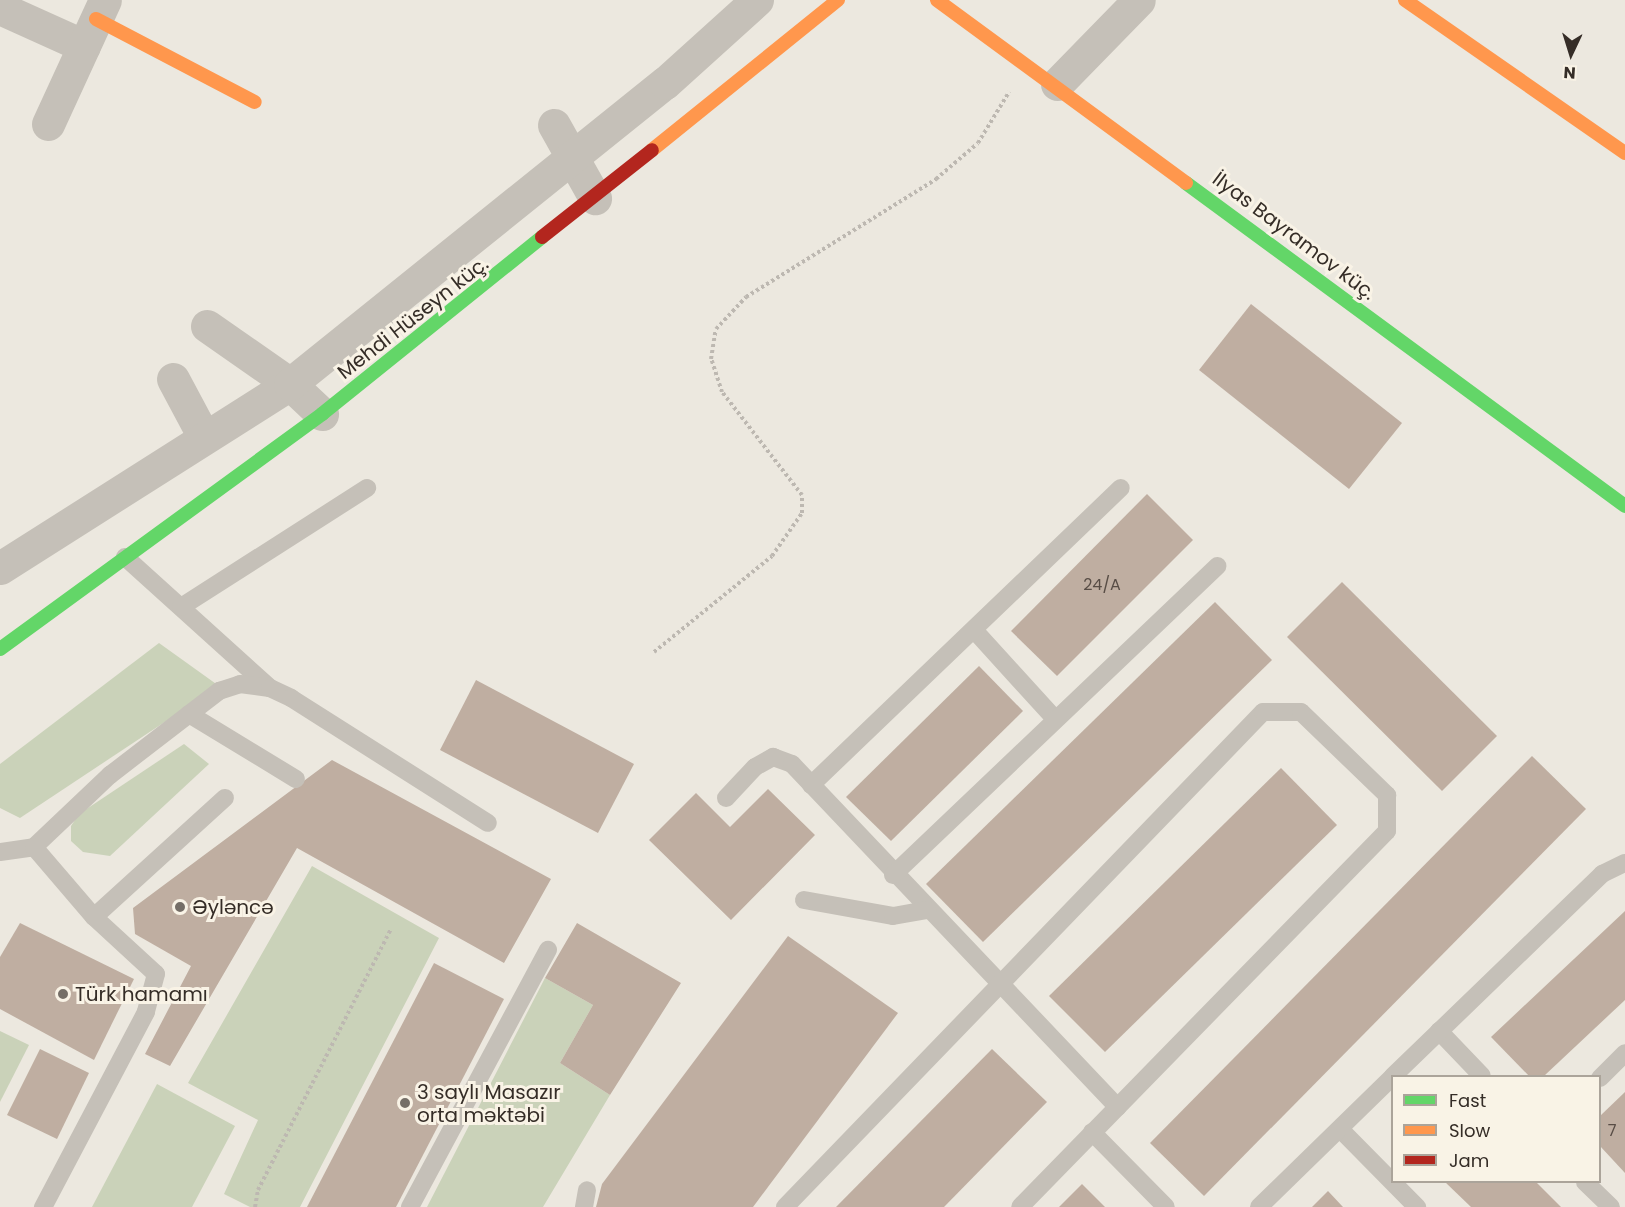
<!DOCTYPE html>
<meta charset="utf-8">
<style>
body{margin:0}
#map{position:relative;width:1625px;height:1207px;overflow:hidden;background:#ece8df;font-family:Poppins,sans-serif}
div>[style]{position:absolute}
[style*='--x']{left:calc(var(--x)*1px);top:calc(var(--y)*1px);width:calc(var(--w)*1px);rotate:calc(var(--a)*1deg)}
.green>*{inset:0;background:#cad2b9}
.building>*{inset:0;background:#bfaea1}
.path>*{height:4px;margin-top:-2px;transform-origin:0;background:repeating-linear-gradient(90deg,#bdb8b1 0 3px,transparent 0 6px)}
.lane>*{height:18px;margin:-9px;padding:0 9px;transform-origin:9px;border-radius:9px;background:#c5c0b8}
.street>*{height:33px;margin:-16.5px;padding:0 16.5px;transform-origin:16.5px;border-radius:16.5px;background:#c5c0b8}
.fast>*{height:14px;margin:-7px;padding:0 7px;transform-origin:7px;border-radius:7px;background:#63d668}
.slow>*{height:14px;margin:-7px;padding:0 7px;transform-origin:7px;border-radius:7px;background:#ff974d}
.jam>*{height:14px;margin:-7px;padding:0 7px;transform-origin:7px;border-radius:7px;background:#b3261e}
.dots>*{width:16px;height:16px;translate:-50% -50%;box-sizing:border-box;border:3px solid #f9f3e6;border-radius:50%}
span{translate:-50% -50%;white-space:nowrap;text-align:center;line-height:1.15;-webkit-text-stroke:6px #f9f3e6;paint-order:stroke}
.number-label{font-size:16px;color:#584d46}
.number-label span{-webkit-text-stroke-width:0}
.street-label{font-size:20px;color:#352d27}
.poi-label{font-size:20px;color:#352d27}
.left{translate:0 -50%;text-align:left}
.legend{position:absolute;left:1391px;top:1075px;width:210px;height:108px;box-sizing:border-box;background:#f9f3e6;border:2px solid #aba49a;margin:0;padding:8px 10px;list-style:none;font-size:18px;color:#352d27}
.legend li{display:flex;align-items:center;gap:12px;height:30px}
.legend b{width:30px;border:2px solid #aba49a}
.north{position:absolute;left:1541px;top:24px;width:60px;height:60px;-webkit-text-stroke:4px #f9f3e6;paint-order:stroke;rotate:184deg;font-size:16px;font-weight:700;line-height:24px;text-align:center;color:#352d27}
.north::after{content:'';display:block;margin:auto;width:21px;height:27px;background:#352d27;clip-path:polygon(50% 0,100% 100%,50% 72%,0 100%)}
</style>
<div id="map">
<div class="green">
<div style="clip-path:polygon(159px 643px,219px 686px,20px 818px,0 808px,0 764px)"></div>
<div style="clip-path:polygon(184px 744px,209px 764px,110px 856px,83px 852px,71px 841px,71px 826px,79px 814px)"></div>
<div style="clip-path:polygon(312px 866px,439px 938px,300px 1207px,250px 1207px,224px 1194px,258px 1120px,188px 1083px)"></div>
<div style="clip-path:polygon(545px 978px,593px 1005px,560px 1063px,610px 1095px,543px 1207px,427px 1207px)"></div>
<div style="clip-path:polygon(0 1031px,29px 1045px,0 1102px)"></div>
<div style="clip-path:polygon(157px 1084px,235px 1126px,192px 1207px,92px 1207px)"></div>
</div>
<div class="building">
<div style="clip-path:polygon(1251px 304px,1402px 423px,1349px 489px,1199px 370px)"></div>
<div style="clip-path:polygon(1147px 494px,1193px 540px,1057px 676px,1011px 631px)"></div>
<div style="clip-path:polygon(1342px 582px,1497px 736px,1442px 791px,1287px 637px)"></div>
<div style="clip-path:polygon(1215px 602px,1272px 660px,983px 942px,926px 884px)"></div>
<div style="clip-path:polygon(979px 666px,1023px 711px,891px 841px,846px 797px)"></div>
<div style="clip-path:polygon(476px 680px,634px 764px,598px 833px,440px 750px)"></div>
<div style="clip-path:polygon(1532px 756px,1586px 809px,1204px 1196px,1150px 1143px)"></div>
<div style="clip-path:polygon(332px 760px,551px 879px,504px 963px,297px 848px,170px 1066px,145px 1054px,191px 966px,135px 934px,133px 908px)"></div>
<div style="clip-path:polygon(1281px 768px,1337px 825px,1105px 1052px,1049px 996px)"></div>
<div style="clip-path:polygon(768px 789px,815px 835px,731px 920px,649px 840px,696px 793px,730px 827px)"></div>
<div style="clip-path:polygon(1625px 911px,1625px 1000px,1544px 1076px,1529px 1076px,1491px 1037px)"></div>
<div style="clip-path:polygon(20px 923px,134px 979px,94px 1060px,0 1009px,0 957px)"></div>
<div style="clip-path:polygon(577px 923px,681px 983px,610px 1095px,560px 1063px,593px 1005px,545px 978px)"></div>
<div style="clip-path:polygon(788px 936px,898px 1013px,753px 1207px,596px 1207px,602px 1184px)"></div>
<div style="clip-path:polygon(434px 963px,504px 999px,396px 1207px,307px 1207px)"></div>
<div style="clip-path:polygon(40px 1049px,89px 1073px,57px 1139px,7px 1115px)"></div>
<div style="clip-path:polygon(992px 1049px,1047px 1102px,944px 1207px,836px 1207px)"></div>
<div style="clip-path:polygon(1625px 1092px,1625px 1173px,1600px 1146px,1600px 1116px)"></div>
<div style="clip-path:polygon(1445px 1182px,1536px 1182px,1561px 1207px,1471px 1207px)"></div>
<div style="clip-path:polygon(1082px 1184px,1105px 1207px,1059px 1207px)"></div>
<div style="clip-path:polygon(1328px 1191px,1343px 1207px,1312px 1207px)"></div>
</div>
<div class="path">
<div style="--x:654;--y:652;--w:152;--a:-39.1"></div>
<div style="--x:772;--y:556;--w:52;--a:-55.1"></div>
<div style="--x:802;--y:513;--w:18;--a:-90"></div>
<div style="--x:802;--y:495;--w:130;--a:-127.8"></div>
<div style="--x:722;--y:392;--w:35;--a:-108"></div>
<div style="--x:711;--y:359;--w:30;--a:-81"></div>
<div style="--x:716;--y:329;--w:44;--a:-46.8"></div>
<div style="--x:746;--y:297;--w:224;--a:-31.8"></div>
<div style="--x:936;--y:179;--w:55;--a:-40.6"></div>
<div style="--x:978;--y:143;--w:60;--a:-58.7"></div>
<div style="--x:255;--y:1207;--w:17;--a:-80"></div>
<div style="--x:258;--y:1190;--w:293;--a:-63"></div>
</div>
<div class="lane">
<div style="--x:125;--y:557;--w:195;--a:42.1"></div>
<div style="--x:181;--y:607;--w:221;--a:-32.6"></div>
<div style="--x:975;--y:631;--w:119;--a:47.7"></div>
<div style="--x:189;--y:714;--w:125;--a:31.3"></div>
<div style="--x:811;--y:785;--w:429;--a:-43.8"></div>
<div style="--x:726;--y:798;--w:42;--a:-46.9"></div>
<div style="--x:755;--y:767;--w:21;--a:-29"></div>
<div style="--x:773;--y:757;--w:20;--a:20"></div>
<div style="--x:792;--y:764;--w:473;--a:46.5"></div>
<div style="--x:34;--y:847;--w:105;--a:-43.5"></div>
<div style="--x:110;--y:775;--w:138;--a:-37.6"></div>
<div style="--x:219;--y:691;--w:22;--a:-18"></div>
<div style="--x:240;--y:684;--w:30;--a:8"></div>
<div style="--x:270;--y:688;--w:23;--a:25"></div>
<div style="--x:291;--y:698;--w:233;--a:32.4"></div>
<div style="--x:0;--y:852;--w:34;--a:-8"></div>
<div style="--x:34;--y:847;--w:92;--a:49.4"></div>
<div style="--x:94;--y:917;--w:84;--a:42.6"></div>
<div style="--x:156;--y:974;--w:39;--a:105"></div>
<div style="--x:146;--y:1012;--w:221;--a:117.8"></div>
<div style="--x:893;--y:875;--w:448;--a:-43.6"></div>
<div style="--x:804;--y:900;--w:90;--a:10.2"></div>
<div style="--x:893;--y:916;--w:35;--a:-10"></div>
<div style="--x:94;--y:917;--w:177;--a:-42.3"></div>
<div style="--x:1439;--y:1031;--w:62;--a:46.3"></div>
<div style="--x:1393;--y:1076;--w:291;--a:-44"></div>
<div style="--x:1602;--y:874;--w:25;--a:-26"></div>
<div style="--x:1600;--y:1078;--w:35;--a:-45"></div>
<div style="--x:1340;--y:1129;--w:110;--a:45.4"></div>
<div style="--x:1092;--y:1132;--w:105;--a:45.4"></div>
<div style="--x:1585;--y:1182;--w:36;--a:44"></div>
<div style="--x:410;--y:1207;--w:292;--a:-61.8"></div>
<div style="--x:584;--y:1207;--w:17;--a:-80"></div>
<div style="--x:785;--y:1207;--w:688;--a:-46"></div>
<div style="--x:1263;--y:712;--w:38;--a:0"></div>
<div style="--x:1301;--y:712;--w:120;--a:44"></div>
<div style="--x:1387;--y:795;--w:36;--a:90"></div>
<div style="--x:1387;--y:831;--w:525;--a:134.31"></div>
<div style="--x:1259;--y:1207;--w:186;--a:-44.3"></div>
</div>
<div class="street">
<div style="--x:0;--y:8;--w:92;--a:24.3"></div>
<div style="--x:1057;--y:84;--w:117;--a:-45.7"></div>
<div style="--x:48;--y:124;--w:136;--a:-65.3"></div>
<div style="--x:554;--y:125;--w:84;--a:60.7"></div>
<div style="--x:207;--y:326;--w:101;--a:34.9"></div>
<div style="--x:290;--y:384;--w:44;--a:43.2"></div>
<div style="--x:173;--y:379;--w:66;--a:61.9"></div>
<div style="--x:0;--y:568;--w:343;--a:-32.4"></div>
<div style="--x:290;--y:384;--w:481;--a:-38.8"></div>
<div style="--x:665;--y:83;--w:124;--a:-42.1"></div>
</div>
<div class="fast">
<div style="--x:1186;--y:183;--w:545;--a:36.34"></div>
<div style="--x:0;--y:649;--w:399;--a:-36.1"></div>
<div style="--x:322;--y:414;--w:282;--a:-38.8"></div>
</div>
<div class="slow">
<div style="--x:937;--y:0;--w:309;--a:36.3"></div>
<div style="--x:1405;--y:0;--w:268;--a:34.8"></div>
<div style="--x:96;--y:19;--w:179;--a:27.6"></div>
<div style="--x:652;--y:150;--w:239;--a:-38.9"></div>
</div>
<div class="jam">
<div style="--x:542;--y:237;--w:140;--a:-38.3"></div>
</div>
<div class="dots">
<div style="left:180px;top:907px;background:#756e67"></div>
<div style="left:63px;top:994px;background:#756e67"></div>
<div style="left:405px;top:1103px;background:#756e67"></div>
</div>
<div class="number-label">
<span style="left:1102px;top:585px">24/A</span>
<span style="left:1612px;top:1131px">7</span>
</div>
<div class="street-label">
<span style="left:1294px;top:236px;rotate:37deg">İlyas Bayramov küç.</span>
<span style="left:413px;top:318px;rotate:-38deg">Mehdi Hüseyn küç.</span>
</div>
<div class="poi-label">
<span class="left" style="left:192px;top:907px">Əyləncə</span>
<span class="left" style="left:75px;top:994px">Türk hamamı</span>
<span class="left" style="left:417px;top:1104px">3 saylı Masazır<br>orta məktəbi</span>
</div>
<ul class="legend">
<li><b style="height:8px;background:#63d668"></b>Fast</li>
<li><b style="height:8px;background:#ff974d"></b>Slow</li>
<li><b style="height:8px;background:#b3261e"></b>Jam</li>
</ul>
<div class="north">N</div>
</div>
